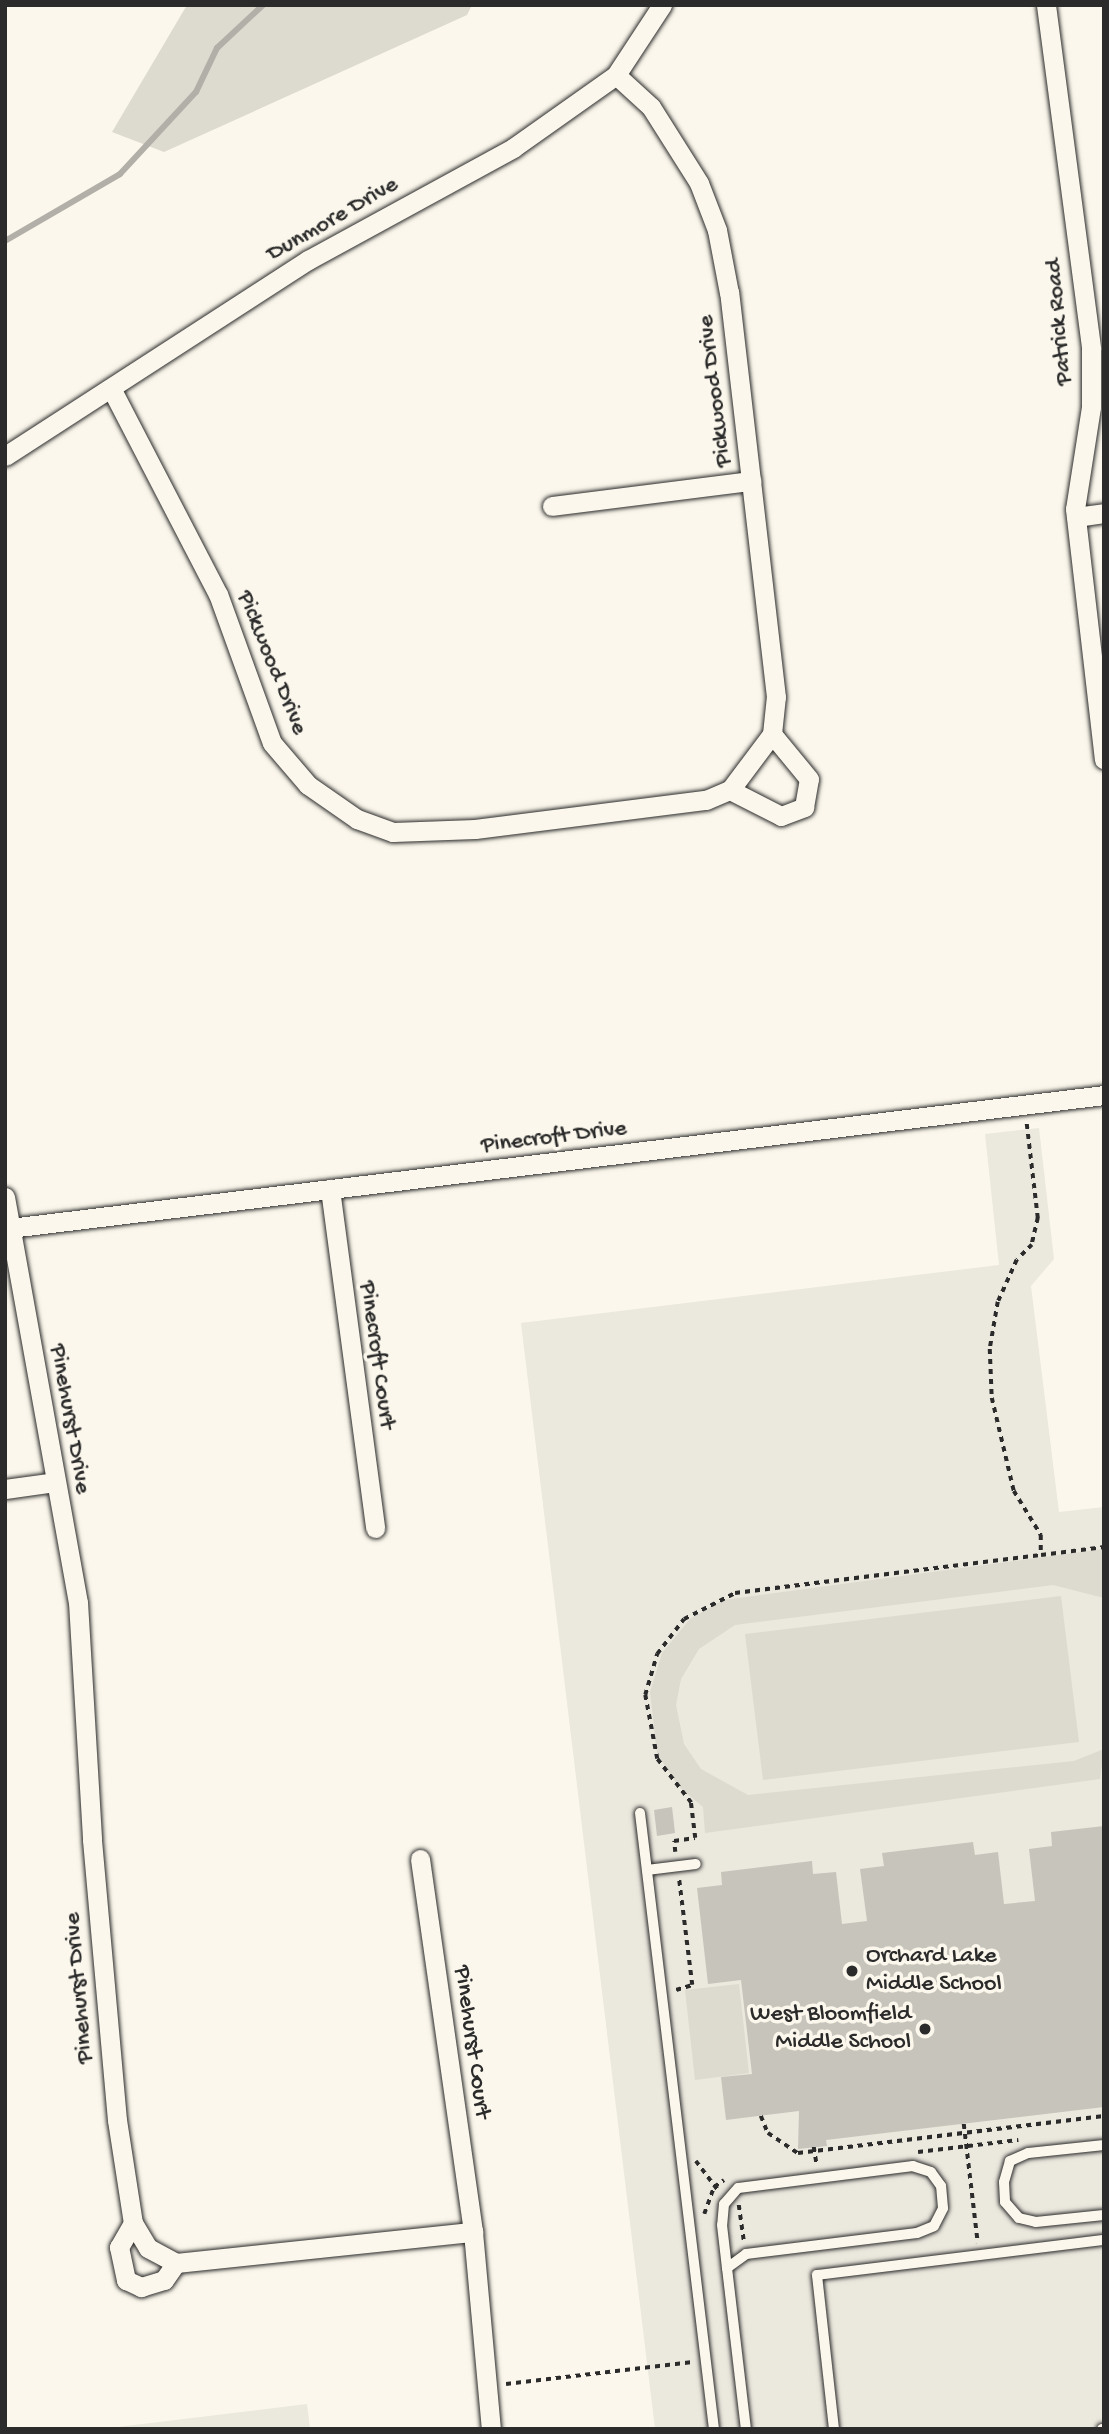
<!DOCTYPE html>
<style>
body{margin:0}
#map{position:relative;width:1109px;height:2434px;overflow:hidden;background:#fbf7ec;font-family:"Gochi Hand",sans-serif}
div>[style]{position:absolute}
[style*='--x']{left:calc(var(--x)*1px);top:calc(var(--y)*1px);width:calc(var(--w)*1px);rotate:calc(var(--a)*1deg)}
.built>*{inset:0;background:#ebe8de}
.green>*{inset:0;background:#dddad0}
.stream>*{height:6px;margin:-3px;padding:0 3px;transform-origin:3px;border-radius:3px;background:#b1afa7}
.building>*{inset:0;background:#c7c4bc}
.path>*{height:3.5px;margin-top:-1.75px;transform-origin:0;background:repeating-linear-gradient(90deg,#2b2b2b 0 5px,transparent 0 10px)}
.roads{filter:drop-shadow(0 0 2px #2b2b2b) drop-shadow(0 0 2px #2b2b2b)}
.lane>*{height:10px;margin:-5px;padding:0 5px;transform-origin:5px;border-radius:5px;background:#fbf7ec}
.street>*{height:19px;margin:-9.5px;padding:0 9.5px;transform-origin:9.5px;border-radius:9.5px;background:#fbf7ec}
.dots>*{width:19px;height:19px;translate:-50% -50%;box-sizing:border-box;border:4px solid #fbf7ec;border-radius:50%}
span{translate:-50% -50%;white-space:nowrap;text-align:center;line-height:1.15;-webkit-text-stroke:7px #fbf7ec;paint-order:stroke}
.street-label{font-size:24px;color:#2b2b2b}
.poi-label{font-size:24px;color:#2b2b2b}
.left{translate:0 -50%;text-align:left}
.right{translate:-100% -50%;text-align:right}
.frame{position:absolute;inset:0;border:7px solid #2b2b2b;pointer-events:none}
</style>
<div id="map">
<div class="built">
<div style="clip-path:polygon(1039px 1128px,1054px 1259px,1031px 1286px,1059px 1512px,1104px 1507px,1104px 2429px,655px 2429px,521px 1323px,999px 1265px,985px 1134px)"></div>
<div style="clip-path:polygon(307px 2404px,310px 2429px,101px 2429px)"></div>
</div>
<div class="green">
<div style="clip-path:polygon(187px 5px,472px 5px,467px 15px,164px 152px,112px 132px)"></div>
<div style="clip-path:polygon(1104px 1549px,1104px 1598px,1053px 1585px,735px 1625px,699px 1649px,681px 1679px,676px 1705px,684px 1744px,701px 1769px,748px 1795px,1074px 1761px,1104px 1749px,1100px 1779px,705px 1833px,703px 1807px,678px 1786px,657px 1753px,650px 1692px,662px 1653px,690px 1619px,723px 1600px)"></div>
<div style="clip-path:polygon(1061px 1596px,1079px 1742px,763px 1780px,745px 1634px)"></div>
<div style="clip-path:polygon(739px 1984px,749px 2073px,695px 2080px,685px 1990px)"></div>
</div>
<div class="stream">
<div style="--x:5;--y:241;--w:133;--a:-30.2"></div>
<div style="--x:120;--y:174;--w:112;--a:-47.2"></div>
<div style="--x:196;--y:92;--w:49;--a:-64.5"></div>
<div style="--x:217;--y:48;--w:63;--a:-43.1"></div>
</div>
<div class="building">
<div style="clip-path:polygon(672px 1807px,675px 1833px,657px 1836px,654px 1810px)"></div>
<div style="clip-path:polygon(1104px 1826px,1104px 2107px,826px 2140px,827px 2146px,798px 2149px,799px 2111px,726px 2120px,721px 2077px,752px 2074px,741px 1980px,708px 1984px,697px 1888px,722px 1885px,721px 1872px,812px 1861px,813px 1874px,836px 1872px,842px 1924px,867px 1921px,860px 1869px,884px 1866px,882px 1853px,973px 1842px,975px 1855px,998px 1852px,1004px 1904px,1035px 1901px,1029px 1849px,1052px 1846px,1051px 1832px)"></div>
</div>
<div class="path">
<div style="--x:1027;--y:1124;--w:95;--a:83.3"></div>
<div style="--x:1038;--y:1218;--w:28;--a:103"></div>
<div style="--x:1032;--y:1245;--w:21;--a:135"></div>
<div style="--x:1017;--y:1260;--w:46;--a:114.3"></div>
<div style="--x:998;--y:1302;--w:48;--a:99.7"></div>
<div style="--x:990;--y:1349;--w:49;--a:87.7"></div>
<div style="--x:992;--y:1398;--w:96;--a:76.7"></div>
<div style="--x:1014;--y:1491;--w:52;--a:58.5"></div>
<div style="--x:1041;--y:1535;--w:20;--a:90"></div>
<div style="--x:1041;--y:1555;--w:64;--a:-7.2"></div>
<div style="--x:675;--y:1852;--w:11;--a:-95"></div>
<div style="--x:674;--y:1841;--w:21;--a:-8"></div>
<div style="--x:695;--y:1838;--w:35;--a:-97"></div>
<div style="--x:691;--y:1803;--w:56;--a:-127.7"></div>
<div style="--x:657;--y:1759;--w:65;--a:-100.6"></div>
<div style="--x:645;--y:1695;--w:43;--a:-73.7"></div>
<div style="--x:657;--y:1654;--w:44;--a:-52.4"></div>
<div style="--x:684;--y:1619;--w:57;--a:-27"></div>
<div style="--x:735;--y:1593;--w:308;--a:-7.1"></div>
<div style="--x:676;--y:1990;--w:17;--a:-17"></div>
<div style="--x:692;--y:1985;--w:106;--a:-97.1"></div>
<div style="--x:761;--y:2116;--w:18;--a:68"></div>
<div style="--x:768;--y:2133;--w:36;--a:34"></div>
<div style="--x:798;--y:2153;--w:308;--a:-6.9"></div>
<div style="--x:964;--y:2124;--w:120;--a:83.3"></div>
<div style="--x:814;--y:2147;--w:19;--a:81"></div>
<div style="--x:918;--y:2152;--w:101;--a:-6.8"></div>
<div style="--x:696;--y:2161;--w:38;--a:53"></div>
<div style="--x:739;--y:2205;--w:36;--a:82"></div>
<div style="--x:704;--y:2214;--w:29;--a:-70"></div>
<div style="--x:714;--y:2187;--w:12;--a:-35"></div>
<div style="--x:506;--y:2384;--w:188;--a:-6.7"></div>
</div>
<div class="roads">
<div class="lane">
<div style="--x:640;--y:1813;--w:620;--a:83.15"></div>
<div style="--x:647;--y:1870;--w:49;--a:-7"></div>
<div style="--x:1104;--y:2145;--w:76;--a:174"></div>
<div style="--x:1028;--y:2153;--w:20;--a:156"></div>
<div style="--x:1010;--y:2161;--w:22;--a:106"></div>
<div style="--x:1004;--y:2182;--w:20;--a:87"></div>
<div style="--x:1005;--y:2202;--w:21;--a:49"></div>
<div style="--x:1019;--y:2218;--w:17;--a:13"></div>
<div style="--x:1036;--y:2222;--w:68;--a:-5.9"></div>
<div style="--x:727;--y:2268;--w:24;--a:-36"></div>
<div style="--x:746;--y:2254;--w:172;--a:-7"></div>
<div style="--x:917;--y:2233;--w:18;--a:-22"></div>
<div style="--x:934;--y:2226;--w:20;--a:-63"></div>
<div style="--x:943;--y:2208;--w:22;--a:-95"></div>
<div style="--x:941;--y:2186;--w:17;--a:-126"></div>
<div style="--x:931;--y:2172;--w:19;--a:-162"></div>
<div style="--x:913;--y:2166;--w:176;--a:172.8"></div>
<div style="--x:738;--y:2188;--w:21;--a:131"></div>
<div style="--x:724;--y:2204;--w:21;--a:95"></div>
<div style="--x:722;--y:2225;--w:43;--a:83.4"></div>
<div style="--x:727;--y:2268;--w:162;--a:83.3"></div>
<div style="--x:834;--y:2429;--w:155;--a:-96.3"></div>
<div style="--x:817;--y:2275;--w:289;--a:-7"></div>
<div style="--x:1102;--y:2429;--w:2;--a:0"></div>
</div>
<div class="street">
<div style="--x:1046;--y:5;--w:347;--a:82.5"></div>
<div style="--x:1091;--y:349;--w:58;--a:90"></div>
<div style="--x:1091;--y:407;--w:103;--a:98.9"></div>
<div style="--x:1075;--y:509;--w:252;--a:83.4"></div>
<div style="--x:111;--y:388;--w:232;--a:62.6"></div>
<div style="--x:218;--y:594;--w:158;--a:70.1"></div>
<div style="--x:272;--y:743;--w:55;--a:49.4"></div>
<div style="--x:308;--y:785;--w:60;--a:34.8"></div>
<div style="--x:357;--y:819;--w:38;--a:20"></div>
<div style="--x:393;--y:832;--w:82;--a:-2.1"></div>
<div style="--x:475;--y:829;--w:233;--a:-7.2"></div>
<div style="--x:706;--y:800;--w:26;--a:-23"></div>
<div style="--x:730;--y:790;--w:70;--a:-53.1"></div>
<div style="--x:772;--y:734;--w:37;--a:-84"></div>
<div style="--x:776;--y:697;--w:407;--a:-96.6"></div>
<div style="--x:729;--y:293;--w:64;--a:-100.8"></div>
<div style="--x:717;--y:230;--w:50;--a:-111"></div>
<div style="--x:699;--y:183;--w:90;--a:-122.3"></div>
<div style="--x:651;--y:107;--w:47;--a:-137.6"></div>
<div style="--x:5;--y:456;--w:361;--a:-32.9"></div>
<div style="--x:308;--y:260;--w:234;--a:-28.6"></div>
<div style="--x:513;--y:148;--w:126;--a:-35.3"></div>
<div style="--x:616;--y:75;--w:84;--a:-56.7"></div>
<div style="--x:552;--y:506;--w:201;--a:-7.2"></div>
<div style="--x:1076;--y:517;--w:28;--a:-8"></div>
<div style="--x:730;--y:790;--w:57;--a:27"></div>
<div style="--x:781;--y:816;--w:25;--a:-21"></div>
<div style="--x:804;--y:807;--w:28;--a:-80"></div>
<div style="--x:809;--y:779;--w:58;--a:-129.4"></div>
<div style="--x:330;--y:1189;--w:342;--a:82.4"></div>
<div style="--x:5;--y:1197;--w:412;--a:79.8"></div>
<div style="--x:78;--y:1602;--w:238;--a:86.6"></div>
<div style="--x:92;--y:1840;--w:281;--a:84.9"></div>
<div style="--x:117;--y:2120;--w:104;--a:81.2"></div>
<div style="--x:133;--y:2223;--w:29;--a:59"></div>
<div style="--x:148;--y:2248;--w:32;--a:28"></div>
<div style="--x:176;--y:2263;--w:299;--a:-6"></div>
<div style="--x:10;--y:1228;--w:1102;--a:-6.93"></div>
<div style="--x:5;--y:1489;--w:50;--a:-8"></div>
<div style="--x:420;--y:1859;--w:377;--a:81.9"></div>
<div style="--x:473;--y:2232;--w:198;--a:84.8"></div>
<div style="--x:133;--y:2223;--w:28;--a:120"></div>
<div style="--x:119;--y:2247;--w:34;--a:78"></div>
<div style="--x:126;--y:2280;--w:17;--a:25"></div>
<div style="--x:141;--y:2287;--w:24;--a:-17"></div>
<div style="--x:164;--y:2280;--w:21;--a:-55"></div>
</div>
</div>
<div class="dots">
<div style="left:852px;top:1971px;background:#2b2b2b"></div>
<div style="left:925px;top:2029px;background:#2b2b2b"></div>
</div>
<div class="street-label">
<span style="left:333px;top:220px;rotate:-30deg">Dunmore Drive</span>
<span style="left:1060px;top:322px;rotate:-95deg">Patrick Road</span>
<span style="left:716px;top:391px;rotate:-97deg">Pickwood Drive</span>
<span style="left:271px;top:663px;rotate:68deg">Pickwood Drive</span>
<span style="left:554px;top:1138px;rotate:-7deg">Pinecroft Drive</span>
<span style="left:376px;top:1355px;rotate:82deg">Pinecroft Court</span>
<span style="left:69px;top:1419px;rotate:80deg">Pinehurst Drive</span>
<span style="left:80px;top:1988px;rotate:-95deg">Pinehurst Drive</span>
<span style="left:471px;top:2042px;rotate:82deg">Pinehurst Court</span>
</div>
<div class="poi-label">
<span class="left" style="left:866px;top:1971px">Orchard Lake<br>Middle School</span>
<span class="right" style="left:911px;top:2029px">West Bloomfield<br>Middle School</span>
</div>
<div class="frame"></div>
</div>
